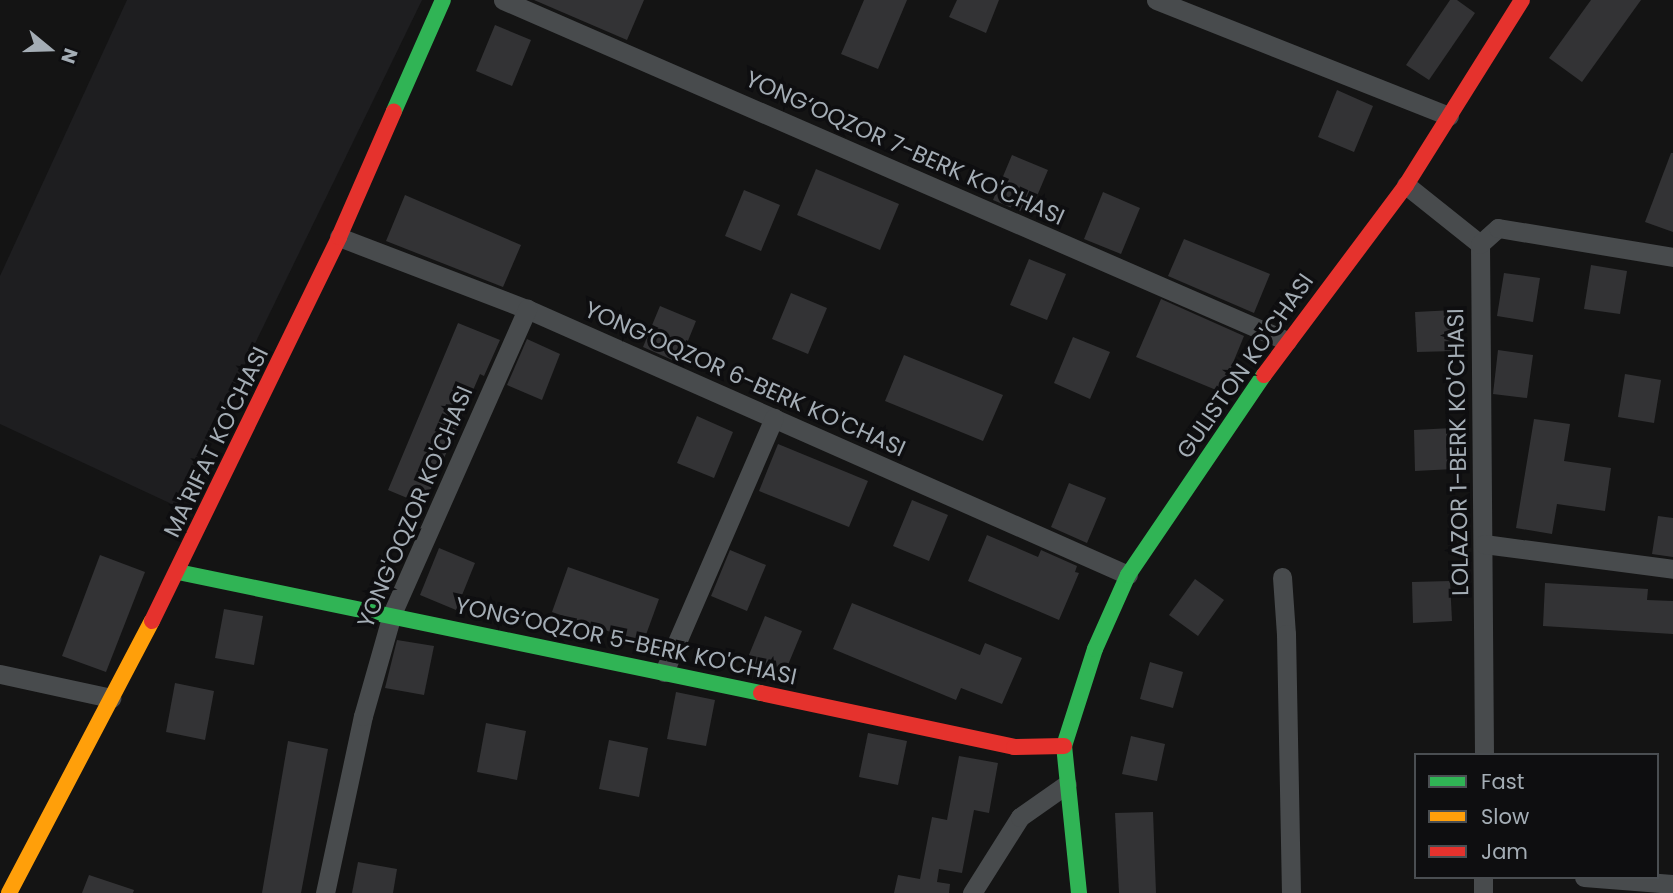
<!DOCTYPE html>
<meta charset="utf-8">
<style>
body{margin:0}
#map{position:relative;width:1673px;height:893px;overflow:hidden;background:#141414;font-family:Poppins,sans-serif}
div>[style]{position:absolute}
[style*='--x']{left:calc(var(--x)*1px);top:calc(var(--y)*1px);width:calc(var(--w)*1px);rotate:calc(var(--a)*1deg)}
.built>*{inset:0;background:#1e1e20}
.building>*{inset:0;background:#333335}
.street>*{height:19px;margin:-9.5px;padding:0 9.5px;transform-origin:9.5px;border-radius:9.5px;background:#484b4d}
.fast>*{height:16px;margin:-8px;padding:0 8px;transform-origin:8px;border-radius:8px;background:#30b455}
.slow>*{height:16px;margin:-8px;padding:0 8px;transform-origin:8px;border-radius:8px;background:#ff9f0a}
.jam>*{height:16px;margin:-8px;padding:0 8px;transform-origin:8px;border-radius:8px;background:#e5322d}
span{translate:-50% -50%;white-space:nowrap;text-align:center;line-height:1.15;-webkit-text-stroke:7px #0e0e10;paint-order:stroke}
.street-label{font-size:23px;color:#a4adb5}
.legend{position:absolute;left:1414px;top:753px;width:245px;height:126px;box-sizing:border-box;background:#0e0e10;border:2px solid #4a4e52;margin:0;padding:9px 12px;list-style:none;font-size:21px;color:#a4adb5}
.legend li{display:flex;align-items:center;gap:14px;height:35px}
.legend b{width:35px;border:2px solid #4a4e52}
.north{position:absolute;left:14px;top:14px;width:70px;height:70px;-webkit-text-stroke:5px #0e0e10;paint-order:stroke;rotate:109deg;font-size:19px;font-weight:700;line-height:28px;text-align:center;color:#a4adb5}
.north::after{content:'';display:block;margin:auto;width:24px;height:32px;background:#a4adb5;clip-path:polygon(50% 0,100% 100%,50% 72%,0 100%)}
</style>
<div id="map">
<div class="built">
<div style="clip-path:polygon(127px 0,422px 0,176px 506px,0 424px,0 276px)"></div>
</div>
<div class="building">
<div style="clip-path:polygon(534px 0,644px 0,627px 40px)"></div>
<div style="clip-path:polygon(864px 0,907px 0,878px 69px,841px 54px)"></div>
<div style="clip-path:polygon(957px 0,999px 0,986px 33px,949px 17px)"></div>
<div style="clip-path:polygon(1450px 0,1457px 0,1475px 13px,1429px 80px,1406px 65px)"></div>
<div style="clip-path:polygon(1591px 0,1641px 0,1582px 82px,1549px 58px)"></div>
<div style="clip-path:polygon(495px 25px,531px 40px,512px 86px,476px 71px)"></div>
<div style="clip-path:polygon(1337px 90px,1373px 106px,1354px 152px,1318px 137px)"></div>
<div style="clip-path:polygon(1671px 153px,1673px 153px,1673px 232px,1645px 222px)"></div>
<div style="clip-path:polygon(1012px 155px,1048px 170px,1029px 215px,993px 200px)"></div>
<div style="clip-path:polygon(816px 169px,899px 204px,880px 250px,797px 215px)"></div>
<div style="clip-path:polygon(744px 190px,780px 205px,761px 251px,725px 236px)"></div>
<div style="clip-path:polygon(1103px 192px,1140px 208px,1121px 254px,1084px 239px)"></div>
<div style="clip-path:polygon(405px 195px,521px 245px,503px 287px,386px 241px)"></div>
<div style="clip-path:polygon(1184px 239px,1270px 274px,1254px 313px,1168px 276px)"></div>
<div style="clip-path:polygon(1029px 259px,1066px 274px,1047px 320px,1010px 305px)"></div>
<div style="clip-path:polygon(1591px 265px,1627px 271px,1620px 314px,1584px 309px)"></div>
<div style="clip-path:polygon(1504px 273px,1540px 278px,1533px 322px,1497px 316px)"></div>
<div style="clip-path:polygon(791px 293px,827px 308px,808px 354px,772px 339px)"></div>
<div style="clip-path:polygon(1161px 299px,1244px 336px,1221px 392px,1136px 357px)"></div>
<div style="clip-path:polygon(660px 306px,696px 321px,679px 363px,643px 347px)"></div>
<div style="clip-path:polygon(1454px 310px,1456px 351px,1417px 352px,1415px 312px)"></div>
<div style="clip-path:polygon(458px 323px,500px 340px,484px 376px,480px 374px,424px 505px,388px 490px)"></div>
<div style="clip-path:polygon(1073px 337px,1110px 352px,1090px 399px,1054px 383px)"></div>
<div style="clip-path:polygon(527px 339px,560px 354px,542px 400px,507px 385px)"></div>
<div style="clip-path:polygon(1498px 350px,1533px 355px,1527px 398px,1493px 394px)"></div>
<div style="clip-path:polygon(904px 355px,1003px 395px,983px 441px,885px 401px)"></div>
<div style="clip-path:polygon(1625px 374px,1661px 380px,1654px 423px,1618px 417px)"></div>
<div style="clip-path:polygon(697px 416px,733px 432px,714px 478px,677px 463px)"></div>
<div style="clip-path:polygon(1534px 419px,1570px 424px,1564px 461px,1611px 468px,1605px 511px,1557px 504px,1552px 534px,1516px 528px)"></div>
<div style="clip-path:polygon(1452px 428px,1454px 469px,1415px 471px,1414px 430px)"></div>
<div style="clip-path:polygon(778px 444px,868px 481px,849px 527px,759px 491px)"></div>
<div style="clip-path:polygon(1069px 483px,1106px 498px,1087px 543px,1051px 527px)"></div>
<div style="clip-path:polygon(912px 500px,948px 515px,929px 561px,893px 546px)"></div>
<div style="clip-path:polygon(1658px 516px,1673px 518px,1673px 557px,1652px 554px)"></div>
<div style="clip-path:polygon(987px 535px,1038px 557px,1041px 550px,1077px 566px,1075px 572px,1079px 573px,1059px 620px,968px 581px)"></div>
<div style="clip-path:polygon(439px 548px,475px 563px,456px 610px,420px 595px)"></div>
<div style="clip-path:polygon(730px 550px,766px 565px,747px 611px,711px 596px)"></div>
<div style="clip-path:polygon(100px 555px,145px 572px,106px 672px,62px 656px)"></div>
<div style="clip-path:polygon(568px 567px,659px 599px,643px 643px,552px 612px)"></div>
<div style="clip-path:polygon(1195px 579px,1224px 600px,1198px 636px,1169px 615px)"></div>
<div style="clip-path:polygon(1450px 581px,1452px 621px,1413px 623px,1412px 582px)"></div>
<div style="clip-path:polygon(1545px 583px,1648px 589px,1647px 600px,1673px 601px,1673px 634px,1543px 626px)"></div>
<div style="clip-path:polygon(852px 603px,980px 655px,985px 643px,1022px 658px,1002px 704px,961px 688px,956px 700px,833px 649px)"></div>
<div style="clip-path:polygon(224px 609px,263px 616px,254px 665px,215px 658px)"></div>
<div style="clip-path:polygon(765px 616px,802px 631px,783px 677px,746px 662px)"></div>
<div style="clip-path:polygon(397px 640px,434px 646px,424px 695px,385px 688px)"></div>
<div style="clip-path:polygon(1150px 662px,1183px 672px,1173px 708px,1140px 699px)"></div>
<div style="clip-path:polygon(175px 683px,214px 691px,205px 740px,166px 732px)"></div>
<div style="clip-path:polygon(676px 692px,715px 700px,706px 746px,667px 739px)"></div>
<div style="clip-path:polygon(486px 723px,526px 731px,517px 780px,477px 772px)"></div>
<div style="clip-path:polygon(868px 733px,907px 741px,898px 785px,859px 777px)"></div>
<div style="clip-path:polygon(1131px 736px,1165px 744px,1157px 781px,1122px 774px)"></div>
<div style="clip-path:polygon(609px 740px,648px 748px,639px 797px,599px 789px)"></div>
<div style="clip-path:polygon(288px 741px,328px 749px,301px 893px,262px 893px)"></div>
<div style="clip-path:polygon(959px 756px,998px 763px,989px 813px,974px 810px,962px 873px,939px 869px,937px 882px,950px 884px,949px 893px,894px 893px,898px 875px,920px 879px,932px 817px,947px 820px)"></div>
<div style="clip-path:polygon(1153px 812px,1156px 893px,1119px 893px,1115px 813px)"></div>
<div style="clip-path:polygon(358px 862px,397px 869px,393px 893px,352px 893px)"></div>
<div style="clip-path:polygon(89px 875px,134px 890px,133px 893px,82px 893px)"></div>
</div>
<div class="street">
<div style="--x:503;--y:0;--w:855;--a:23.51"></div>
<div style="--x:1156;--y:0;--w:315;--a:21.6"></div>
<div style="--x:1406;--y:185;--w:95;--a:38.6"></div>
<div style="--x:1480;--y:244;--w:511;--a:89.55"></div>
<div style="--x:339;--y:237;--w:201;--a:21"></div>
<div style="--x:527;--y:309;--w:657;--a:23.87"></div>
<div style="--x:1480;--y:244;--w:24;--a:-42"></div>
<div style="--x:1498;--y:228;--w:177;--a:9.4"></div>
<div style="--x:1484;--y:544;--w:191;--a:7.5"></div>
<div style="--x:1282;--y:577;--w:57;--a:86"></div>
<div style="--x:1286;--y:634;--w:259;--a:88.9"></div>
<div style="--x:664;--y:672;--w:277;--a:-66.6"></div>
<div style="--x:0;--y:674;--w:114;--a:12.2"></div>
<div style="--x:1584;--y:877;--w:89;--a:4.5"></div>
<div style="--x:325;--y:893;--w:181;--a:-77.9"></div>
<div style="--x:363;--y:716;--w:106;--a:-74.1"></div>
<div style="--x:392;--y:614;--w:334;--a:-66.1"></div>
<div style="--x:972;--y:893;--w:90;--a:-57.7"></div>
<div style="--x:1020;--y:817;--w:57;--a:-35.1"></div>
<div style="--x:1483;--y:893;--w:16;--a:-90"></div>
</div>
<div class="fast">
<div style="--x:394;--y:111;--w:121;--a:-66.2"></div>
<div style="--x:178;--y:572;--w:595;--a:11.73"></div>
<div style="--x:1079;--y:893;--w:148;--a:-95.8"></div>
<div style="--x:1064;--y:746;--w:102;--a:-72.3"></div>
<div style="--x:1095;--y:649;--w:81;--a:-66"></div>
<div style="--x:1128;--y:575;--w:242;--a:-55.8"></div>
</div>
<div class="slow">
<div style="--x:9;--y:893;--w:307;--a:-62.3"></div>
</div>
<div class="jam">
<div style="--x:1264;--y:375;--w:237;--a:-53.2"></div>
<div style="--x:1406;--y:185;--w:218;--a:-57.9"></div>
<div style="--x:152;--y:621;--w:427;--a:-64"></div>
<div style="--x:339;--y:237;--w:137;--a:-66.4"></div>
<div style="--x:761;--y:693;--w:259;--a:12"></div>
<div style="--x:1014;--y:747;--w:50;--a:-1.1"></div>
</div>
<div class="street-label">
<span style="left:905px;top:148px;rotate:24deg">YONG‘OQZOR 7-BERK KO'CHASI</span>
<span style="left:1245px;top:366px;rotate:-55deg">GULISTON KO'CHASI</span>
<span style="left:745px;top:379px;rotate:24deg">YONG‘OQZOR 6-BERK KO'CHASI</span>
<span style="left:216px;top:442px;rotate:-64deg">MA'RIFAT KO'CHASI</span>
<span style="left:1458px;top:452px;rotate:-91deg">LOLAZOR 1-BERK KO'CHASI</span>
<span style="left:415px;top:507px;rotate:-67deg">YONG'OQZOR KO'CHASI</span>
<span style="left:626px;top:641px;rotate:12deg">YONG‘OQZOR 5-BERK KO'CHASI</span>
</div>
<ul class="legend">
<li><b style="height:9px;background:#30b455"></b>Fast</li>
<li><b style="height:9px;background:#ff9f0a"></b>Slow</li>
<li><b style="height:9px;background:#e5322d"></b>Jam</li>
</ul>
<div class="north">N</div>
</div>
